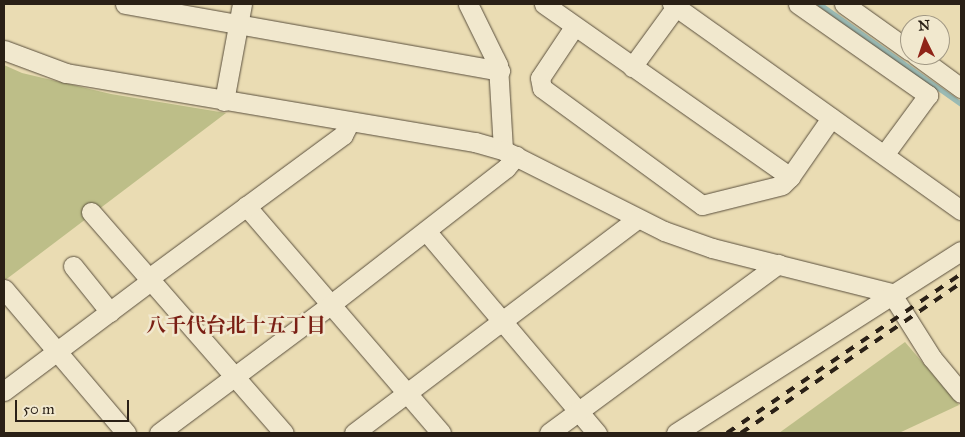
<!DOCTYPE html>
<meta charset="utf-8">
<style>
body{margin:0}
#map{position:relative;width:965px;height:437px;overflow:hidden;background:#eadcb3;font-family:"IM FELL Great Primer","Noto Serif JP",serif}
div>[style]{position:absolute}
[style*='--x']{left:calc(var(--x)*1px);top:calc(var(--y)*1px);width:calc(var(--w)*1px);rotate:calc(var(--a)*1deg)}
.green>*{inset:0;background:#bdbe88}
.stream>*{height:4.5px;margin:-2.25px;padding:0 2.25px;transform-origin:2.25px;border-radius:2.25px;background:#9abab4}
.roads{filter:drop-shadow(0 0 1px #5a4f3d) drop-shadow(0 0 1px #5a4f3d)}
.minor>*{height:19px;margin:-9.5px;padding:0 9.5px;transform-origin:9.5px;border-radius:9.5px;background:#f1e8ce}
.rail>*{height:4px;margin-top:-2px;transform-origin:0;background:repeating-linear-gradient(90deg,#2a2016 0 9px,transparent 0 18px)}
span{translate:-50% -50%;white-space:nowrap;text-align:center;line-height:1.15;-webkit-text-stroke:5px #f1e8ce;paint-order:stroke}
.neighbourhood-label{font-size:20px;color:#7a1f14;font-weight:700}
.frame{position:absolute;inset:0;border:5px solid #2a2016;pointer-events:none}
.north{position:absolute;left:900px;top:15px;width:50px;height:50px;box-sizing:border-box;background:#f1e8ce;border:1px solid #a19884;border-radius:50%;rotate:356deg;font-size:14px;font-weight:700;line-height:20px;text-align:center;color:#2a2016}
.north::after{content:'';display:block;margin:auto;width:18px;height:22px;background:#8f2418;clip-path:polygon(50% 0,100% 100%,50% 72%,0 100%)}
.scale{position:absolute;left:15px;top:400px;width:114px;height:22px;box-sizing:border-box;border:2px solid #2a2016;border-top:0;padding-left:6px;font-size:15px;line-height:18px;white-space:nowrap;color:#2a2016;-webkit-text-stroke:4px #f1e8ce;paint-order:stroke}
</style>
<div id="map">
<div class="green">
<div style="clip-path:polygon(4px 65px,22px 73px,111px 94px,226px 113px,4px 281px)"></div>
<div style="clip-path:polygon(905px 342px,959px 405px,899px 433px,779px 433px)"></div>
</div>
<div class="stream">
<div style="--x:820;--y:4;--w:173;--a:35.3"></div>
</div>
<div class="roads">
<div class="minor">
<div style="--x:125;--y:4;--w:381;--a:10.1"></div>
<div style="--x:468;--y:4;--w:68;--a:63.8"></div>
<div style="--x:498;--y:65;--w:85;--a:86.6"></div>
<div style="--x:544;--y:4;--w:301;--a:35.1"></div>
<div style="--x:790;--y:177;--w:72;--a:-55.2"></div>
<div style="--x:672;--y:4;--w:355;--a:35.5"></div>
<div style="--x:798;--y:4;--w:159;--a:35"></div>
<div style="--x:928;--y:95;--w:74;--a:126.3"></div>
<div style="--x:844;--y:4;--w:81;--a:35.5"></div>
<div style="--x:574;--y:27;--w:61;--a:123.7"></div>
<div style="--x:540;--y:78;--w:10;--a:79"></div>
<div style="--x:542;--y:88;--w:198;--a:36.2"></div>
<div style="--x:702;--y:205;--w:82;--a:-14"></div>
<div style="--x:782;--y:185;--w:11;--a:-45"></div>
<div style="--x:4;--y:50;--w:66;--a:20.4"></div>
<div style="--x:66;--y:73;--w:415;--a:9.6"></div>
<div style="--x:475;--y:142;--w:29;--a:16"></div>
<div style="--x:503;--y:150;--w:180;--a:26.7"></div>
<div style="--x:664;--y:231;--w:51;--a:19.5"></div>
<div style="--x:712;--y:248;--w:185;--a:14.1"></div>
<div style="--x:891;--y:293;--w:77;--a:57.8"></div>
<div style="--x:932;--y:358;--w:45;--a:50.4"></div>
<div style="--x:916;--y:55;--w:56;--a:36.3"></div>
<div style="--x:632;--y:67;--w:78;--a:-53.9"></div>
<div style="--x:224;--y:101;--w:99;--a:-79.5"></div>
<div style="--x:246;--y:206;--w:299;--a:49.3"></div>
<div style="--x:91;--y:212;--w:293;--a:48.9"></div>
<div style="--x:426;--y:231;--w:265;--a:49.8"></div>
<div style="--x:73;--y:266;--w:59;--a:51.2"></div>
<div style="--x:149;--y:278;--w:241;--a:-36.4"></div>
<div style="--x:343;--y:135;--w:13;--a:-63"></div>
<div style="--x:4;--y:289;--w:189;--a:49.7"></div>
<div style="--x:4;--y:391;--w:185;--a:-36.9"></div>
<div style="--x:159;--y:433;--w:214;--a:-36.8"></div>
<div style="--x:330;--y:305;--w:223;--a:-37.9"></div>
<div style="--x:506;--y:168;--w:16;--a:-50"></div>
<div style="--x:354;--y:433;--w:355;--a:-37.1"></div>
<div style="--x:549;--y:433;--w:285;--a:-36.4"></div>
<div style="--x:676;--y:433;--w:338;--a:-32.6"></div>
</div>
</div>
<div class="rail">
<div style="--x:727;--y:433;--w:283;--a:-34.2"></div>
<div style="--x:741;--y:433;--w:266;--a:-34.3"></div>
</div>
<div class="neighbourhood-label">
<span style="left:236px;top:325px">八千代台北十五丁目</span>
</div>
<div class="frame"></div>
<div class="north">N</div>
<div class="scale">50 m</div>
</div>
